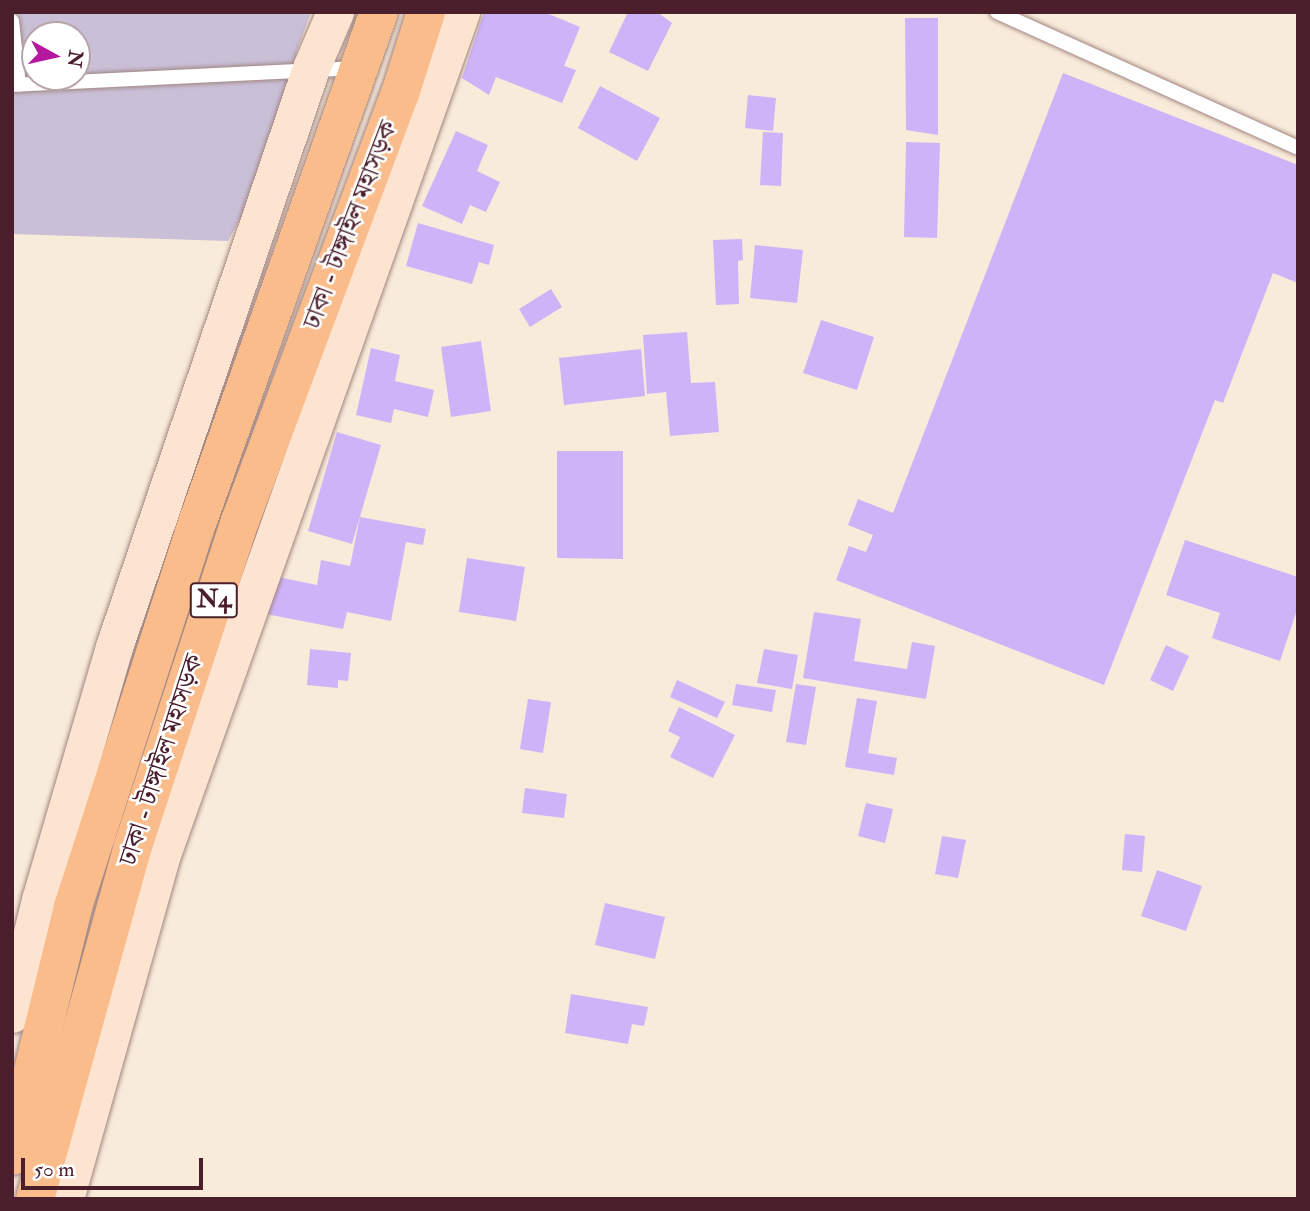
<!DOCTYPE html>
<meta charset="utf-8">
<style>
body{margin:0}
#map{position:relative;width:1310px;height:1211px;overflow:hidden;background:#f8ebd9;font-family:"IM FELL Double Pica","Noto Serif Bengali",serif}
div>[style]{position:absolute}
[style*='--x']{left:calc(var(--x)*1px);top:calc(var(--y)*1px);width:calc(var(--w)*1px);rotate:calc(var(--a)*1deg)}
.industrial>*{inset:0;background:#c9bfd7}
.building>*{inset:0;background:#cdb4f9}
.roads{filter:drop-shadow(0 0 2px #a18582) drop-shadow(0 0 2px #a18582)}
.lane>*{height:14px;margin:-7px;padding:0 7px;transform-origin:7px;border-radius:7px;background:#fff}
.secondary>*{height:37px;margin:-18.5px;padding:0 18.5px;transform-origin:18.5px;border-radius:18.5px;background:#fde4d1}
.highway>*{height:38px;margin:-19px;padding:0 19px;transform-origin:19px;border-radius:19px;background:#fabc8b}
span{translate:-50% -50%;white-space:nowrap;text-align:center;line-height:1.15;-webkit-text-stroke:5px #fff;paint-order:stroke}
.shield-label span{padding:2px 5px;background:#fff;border:2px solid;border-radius:5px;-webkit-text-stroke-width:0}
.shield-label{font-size:24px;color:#4a1f2b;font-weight:700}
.street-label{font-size:26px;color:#4a1f2b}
.frame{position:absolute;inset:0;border:14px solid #4a1f2b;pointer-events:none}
.north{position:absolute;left:21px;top:21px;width:70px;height:70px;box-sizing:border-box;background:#fff;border:2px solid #b7a5aa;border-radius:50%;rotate:98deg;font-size:19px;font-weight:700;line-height:28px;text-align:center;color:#4a1f2b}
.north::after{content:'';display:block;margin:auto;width:24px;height:32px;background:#b5179e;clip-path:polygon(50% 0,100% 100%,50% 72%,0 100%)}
.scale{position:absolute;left:21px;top:1158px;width:182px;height:32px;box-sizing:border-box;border:4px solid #4a1f2b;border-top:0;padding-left:9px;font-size:21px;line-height:24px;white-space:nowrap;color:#4a1f2b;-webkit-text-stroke:5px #fff;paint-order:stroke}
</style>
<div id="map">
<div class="industrial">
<div style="clip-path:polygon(evenodd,12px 12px,311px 12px,297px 50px,287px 133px,228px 241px,12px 234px,12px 12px,35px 35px,77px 35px,77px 77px,35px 77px,35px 35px)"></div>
</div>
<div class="building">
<div style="clip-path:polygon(484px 12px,544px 12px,580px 27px,564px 66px,576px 70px,562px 103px,496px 77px,489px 95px,462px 78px)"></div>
<div style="clip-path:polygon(628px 12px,657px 12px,672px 23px,648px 71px,609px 52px)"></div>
<div style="clip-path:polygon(905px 18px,938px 18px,938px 135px,906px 130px)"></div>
<div style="clip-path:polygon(1063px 73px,1298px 165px,1298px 283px,1273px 273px,1223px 403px,1215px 400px,1104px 685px,836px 580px,849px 546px,866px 552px,873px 535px,848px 525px,858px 499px,893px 513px)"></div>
<div style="clip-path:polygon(600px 86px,660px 118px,637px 161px,578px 128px)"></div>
<div style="clip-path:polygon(748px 95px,776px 98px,773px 131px,745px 128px)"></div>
<div style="clip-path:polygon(456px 131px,488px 145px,477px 171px,500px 182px,486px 212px,470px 205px,462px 224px,422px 206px)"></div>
<div style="clip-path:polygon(763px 132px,783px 133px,781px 186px,760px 185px)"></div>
<div style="clip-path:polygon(906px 142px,940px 143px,937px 238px,904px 237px)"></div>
<div style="clip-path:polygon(418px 223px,494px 245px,489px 265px,479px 262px,472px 284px,406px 266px)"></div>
<div style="clip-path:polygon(742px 239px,743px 260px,738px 261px,739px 304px,716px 305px,713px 240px)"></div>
<div style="clip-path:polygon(755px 245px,803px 250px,797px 303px,750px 298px)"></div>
<div style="clip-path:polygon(551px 289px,562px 307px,530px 327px,519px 309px)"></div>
<div style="clip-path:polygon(821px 320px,874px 337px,857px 390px,803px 373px)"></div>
<div style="clip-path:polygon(687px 332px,691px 383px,715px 382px,719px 432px,670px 436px,666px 392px,647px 394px,643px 335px)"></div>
<div style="clip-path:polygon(481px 341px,491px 411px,451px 417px,441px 347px)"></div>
<div style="clip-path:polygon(371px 348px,400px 355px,395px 381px,434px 390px,428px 417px,394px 409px,391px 423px,356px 415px)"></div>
<div style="clip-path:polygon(641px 349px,645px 396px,564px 405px,559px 358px)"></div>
<div style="clip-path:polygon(337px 432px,381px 445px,352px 544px,308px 531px)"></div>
<div style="clip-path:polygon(557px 451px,623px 451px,623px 559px,557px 558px)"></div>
<div style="clip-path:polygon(360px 517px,426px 529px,423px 545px,406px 542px,391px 621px,347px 612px,343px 629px,266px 614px,273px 576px,317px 585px,321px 560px,350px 566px)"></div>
<div style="clip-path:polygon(1185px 540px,1298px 577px,1298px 607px,1280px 661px,1212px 638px,1220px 613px,1166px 595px)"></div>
<div style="clip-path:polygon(467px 558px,525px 567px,516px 621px,459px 612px)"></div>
<div style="clip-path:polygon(814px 612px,861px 619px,854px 661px,907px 669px,912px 642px,935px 646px,926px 699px,803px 678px)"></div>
<div style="clip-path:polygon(1166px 645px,1189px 656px,1173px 691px,1150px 680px)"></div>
<div style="clip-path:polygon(310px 649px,351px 653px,348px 681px,338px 680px,338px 688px,307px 685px)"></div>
<div style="clip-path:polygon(764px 649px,798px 655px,792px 689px,757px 683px)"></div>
<div style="clip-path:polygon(677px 680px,725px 702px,717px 718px,670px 697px)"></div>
<div style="clip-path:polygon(736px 684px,776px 690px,772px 712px,732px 705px)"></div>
<div style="clip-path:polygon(796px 684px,816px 687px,806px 745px,786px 742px)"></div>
<div style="clip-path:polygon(857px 698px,877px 701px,868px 753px,897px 758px,894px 775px,845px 767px)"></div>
<div style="clip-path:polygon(528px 699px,551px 702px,543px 753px,520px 749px)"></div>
<div style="clip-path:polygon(679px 707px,735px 735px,713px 778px,670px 757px,680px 737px,668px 731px)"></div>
<div style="clip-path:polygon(525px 788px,567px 794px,564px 818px,522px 813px)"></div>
<div style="clip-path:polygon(866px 803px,893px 809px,885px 843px,858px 836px)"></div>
<div style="clip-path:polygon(1125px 834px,1145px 836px,1142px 872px,1122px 870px)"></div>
<div style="clip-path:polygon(942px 836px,966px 840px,958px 878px,935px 874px)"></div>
<div style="clip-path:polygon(1157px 870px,1202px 886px,1186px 931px,1141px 916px)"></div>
<div style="clip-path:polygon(605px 903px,665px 917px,655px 959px,595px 945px)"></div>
<div style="clip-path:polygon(571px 994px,648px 1007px,644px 1026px,632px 1024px,628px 1044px,565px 1033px)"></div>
</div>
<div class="roads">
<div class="lane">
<div style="--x:997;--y:12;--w:330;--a:24.3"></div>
<div style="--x:12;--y:21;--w:64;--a:83.8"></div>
<div style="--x:12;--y:85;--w:345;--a:-2.8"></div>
</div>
<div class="secondary">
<div style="--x:12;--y:1014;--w:117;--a:-76.2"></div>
<div style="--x:40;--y:900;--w:264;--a:-73.7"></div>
<div style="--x:114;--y:647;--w:612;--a:-71.21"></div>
<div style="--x:311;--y:68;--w:61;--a:-66.8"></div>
<div style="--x:65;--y:1199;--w:355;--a:-74.3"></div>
<div style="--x:161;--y:857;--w:897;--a:-70.45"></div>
</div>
<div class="highway">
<div style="--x:12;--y:1156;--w:256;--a:-76.2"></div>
<div style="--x:73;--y:907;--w:409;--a:-72.1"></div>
<div style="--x:199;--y:518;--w:537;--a:-70.42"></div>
<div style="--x:35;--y:1199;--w:366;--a:-74.5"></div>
<div style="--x:133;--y:846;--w:342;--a:-71.8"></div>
<div style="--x:240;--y:521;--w:456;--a:-69.5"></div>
<div style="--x:400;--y:94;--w:86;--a:-72.4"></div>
</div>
</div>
<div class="shield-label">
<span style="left:214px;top:600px">N4</span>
</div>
<div class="street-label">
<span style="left:351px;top:225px;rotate:-69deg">ঢাকা - টাঙ্গাইল মহাসড়ক</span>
<span style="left:162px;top:760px;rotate:-72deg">ঢাকা - টাঙ্গাইল মহাসড়ক</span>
</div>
<div class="frame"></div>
<div class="north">N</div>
<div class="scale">50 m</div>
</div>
